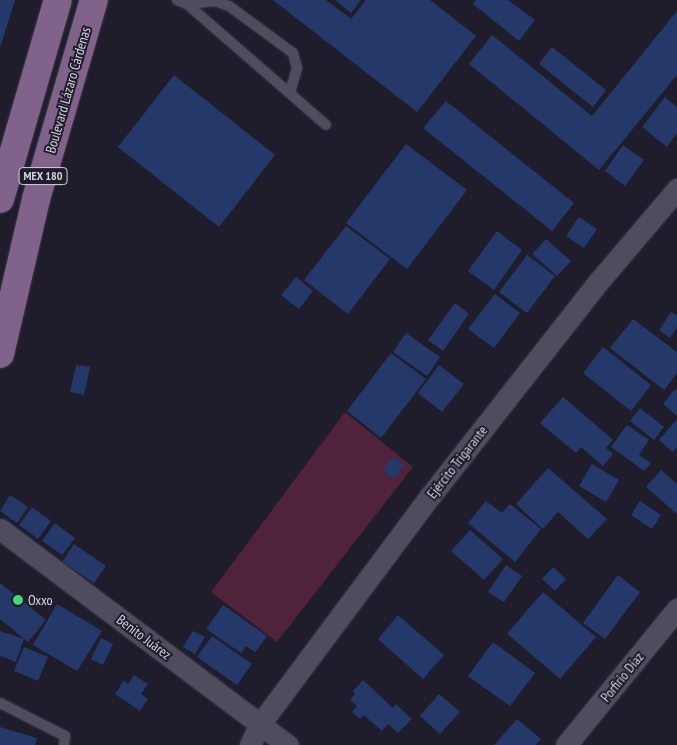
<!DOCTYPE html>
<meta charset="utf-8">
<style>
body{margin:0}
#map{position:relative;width:677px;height:745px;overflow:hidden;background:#1f1c2c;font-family:"PT Sans Narrow",sans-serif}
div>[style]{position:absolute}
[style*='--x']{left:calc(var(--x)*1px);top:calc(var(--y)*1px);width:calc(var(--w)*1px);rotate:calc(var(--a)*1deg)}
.green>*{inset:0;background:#51233b}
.building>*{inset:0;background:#24396a}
.roads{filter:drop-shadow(0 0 1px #3a3745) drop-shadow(0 0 1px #3a3745)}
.lane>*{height:10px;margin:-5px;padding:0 5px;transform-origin:5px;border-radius:5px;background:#4f4c5f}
.street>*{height:21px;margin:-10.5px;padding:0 10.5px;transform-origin:10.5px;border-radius:10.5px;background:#4f4c5f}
.primary>*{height:28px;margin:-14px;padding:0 14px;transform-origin:14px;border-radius:14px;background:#80628b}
.dots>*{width:14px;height:14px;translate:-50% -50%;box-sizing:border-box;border:2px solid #1f1c2c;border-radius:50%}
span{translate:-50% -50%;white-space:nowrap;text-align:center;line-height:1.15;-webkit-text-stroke:4px #1f1c2c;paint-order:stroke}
.shield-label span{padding:1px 4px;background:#1f1c2c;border:1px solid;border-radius:4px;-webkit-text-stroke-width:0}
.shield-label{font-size:12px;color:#d5d4df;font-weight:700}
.street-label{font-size:14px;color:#d5d4df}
.poi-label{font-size:14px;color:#d5d4df}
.left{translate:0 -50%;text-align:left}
</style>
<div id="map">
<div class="green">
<div style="clip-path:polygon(345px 412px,413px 467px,277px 642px,211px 592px)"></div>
</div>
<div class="building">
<div style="clip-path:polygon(0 0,15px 0,0 48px)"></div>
<div style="clip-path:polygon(273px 0,326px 0,351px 19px,366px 0,430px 0,476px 36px,417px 112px)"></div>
<div style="clip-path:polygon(335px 0,361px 0,351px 13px)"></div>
<div style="clip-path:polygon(476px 0,508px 0,535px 20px,519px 41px,473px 4px)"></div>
<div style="clip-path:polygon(677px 11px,677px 75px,599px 170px,469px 64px,492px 35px,592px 116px)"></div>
<div style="clip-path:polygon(552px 47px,606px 90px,593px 107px,539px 64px)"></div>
<div style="clip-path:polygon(174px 75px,275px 155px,219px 227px,118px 147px)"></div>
<div style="clip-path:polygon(665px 97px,677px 107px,677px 133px,667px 147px,642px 127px)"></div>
<div style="clip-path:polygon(446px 101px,574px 203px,552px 231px,423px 128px)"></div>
<div style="clip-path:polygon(406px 144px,467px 190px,407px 269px,346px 223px)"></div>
<div style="clip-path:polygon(623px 145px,644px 160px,625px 186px,605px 171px)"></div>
<div style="clip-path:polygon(579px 217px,597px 229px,584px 248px,566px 236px)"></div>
<div style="clip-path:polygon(346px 226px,390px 259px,348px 314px,304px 280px)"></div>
<div style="clip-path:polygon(497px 231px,522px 250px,494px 290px,468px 271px)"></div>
<div style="clip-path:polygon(546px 239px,571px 261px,557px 276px,532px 254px)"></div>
<div style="clip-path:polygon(527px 255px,555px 276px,527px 313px,499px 292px)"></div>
<div style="clip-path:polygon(296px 277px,313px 291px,299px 309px,281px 295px)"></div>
<div style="clip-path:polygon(495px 294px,520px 313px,494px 348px,468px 329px)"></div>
<div style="clip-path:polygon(455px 303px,469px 314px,443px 351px,428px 340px)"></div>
<div style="clip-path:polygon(671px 312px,677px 315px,677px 327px,670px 338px,659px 330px)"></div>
<div style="clip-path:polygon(633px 319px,677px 352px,677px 373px,664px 390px,610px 348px)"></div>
<div style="clip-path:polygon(406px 333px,440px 357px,427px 376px,393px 352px)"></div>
<div style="clip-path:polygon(603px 347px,651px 385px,631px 411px,583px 373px)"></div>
<div style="clip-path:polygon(391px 353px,426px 379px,381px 438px,347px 411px)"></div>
<div style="clip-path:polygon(76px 365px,90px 367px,84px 395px,70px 392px)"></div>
<div style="clip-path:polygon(439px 365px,464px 384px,442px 412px,418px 393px)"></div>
<div style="clip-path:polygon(675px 389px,677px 391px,677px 416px,663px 404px)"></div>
<div style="clip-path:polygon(563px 397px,613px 440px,606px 448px,613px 454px,603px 466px,581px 447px,576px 453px,540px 423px)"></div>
<div style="clip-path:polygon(640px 408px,664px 427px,654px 440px,630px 421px)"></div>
<div style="clip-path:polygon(677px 419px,677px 447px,673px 452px,659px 440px)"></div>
<div style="clip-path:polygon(627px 425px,649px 440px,639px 455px,651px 463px,644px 471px,611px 447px)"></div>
<div style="clip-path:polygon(394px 456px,405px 465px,393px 479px,383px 470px)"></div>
<div style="clip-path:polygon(592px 464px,619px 480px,606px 502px,579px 486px)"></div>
<div style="clip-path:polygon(548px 468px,607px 519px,588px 539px,558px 512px,543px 529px,516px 504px)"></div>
<div style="clip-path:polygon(661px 470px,677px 484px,677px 514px,646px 487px)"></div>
<div style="clip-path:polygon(10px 495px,28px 507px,17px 523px,0 511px)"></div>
<div style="clip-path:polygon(486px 501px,502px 513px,510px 504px,541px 529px,515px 562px,468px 523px)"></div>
<div style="clip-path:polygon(640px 501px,661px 515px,652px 529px,631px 515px)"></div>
<div style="clip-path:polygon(32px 507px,51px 521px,38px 539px,19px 525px)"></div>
<div style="clip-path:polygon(55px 523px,75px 538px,62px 555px,42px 541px)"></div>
<div style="clip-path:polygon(470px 530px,503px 559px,484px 580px,451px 551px)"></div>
<div style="clip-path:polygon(74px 544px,106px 566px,94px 583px,62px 562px)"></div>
<div style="clip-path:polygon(506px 565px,522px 576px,504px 602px,488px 592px)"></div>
<div style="clip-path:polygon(553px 567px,566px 579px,555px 591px,542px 579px)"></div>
<div style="clip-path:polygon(618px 575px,640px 592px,605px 639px,583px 623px)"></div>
<div style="clip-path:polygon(0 583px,46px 620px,28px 642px,0 619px)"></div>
<div style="clip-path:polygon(543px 592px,596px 637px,560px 679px,507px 634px)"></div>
<div style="clip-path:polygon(57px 604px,102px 631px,77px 671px,33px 645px)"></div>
<div style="clip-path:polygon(223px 605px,267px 636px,255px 652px,246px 646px,241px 653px,206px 629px)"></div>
<div style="clip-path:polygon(398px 615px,444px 655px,423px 679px,378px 639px)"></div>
<div style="clip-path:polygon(0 631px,24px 639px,16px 662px,0 656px)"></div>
<div style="clip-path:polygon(193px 631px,205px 637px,195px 654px,183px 647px)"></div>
<div style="clip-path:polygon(212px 636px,252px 664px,237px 685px,197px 657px)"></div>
<div style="clip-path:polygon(101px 638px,113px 644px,103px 665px,91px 659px)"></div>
<div style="clip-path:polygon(493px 642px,535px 673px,510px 706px,468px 676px)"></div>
<div style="clip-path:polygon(24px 647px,48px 657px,38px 681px,14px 671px)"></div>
<div style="clip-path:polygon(134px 675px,148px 684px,141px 694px,148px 699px,140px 711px,115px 694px,124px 680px,128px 684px)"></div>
<div style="clip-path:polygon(363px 680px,393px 708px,396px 704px,412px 719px,398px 733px,388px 724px,382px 731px,364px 715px,360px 719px,352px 712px,357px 706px,350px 700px,355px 694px,353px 691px)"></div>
<div style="clip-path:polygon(439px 694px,460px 712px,440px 734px,420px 716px)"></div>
<div style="clip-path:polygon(517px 719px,541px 739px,536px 745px,494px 745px)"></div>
<div style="clip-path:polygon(0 727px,37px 738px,35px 745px,0 745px)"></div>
</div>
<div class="roads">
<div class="lane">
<div style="--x:177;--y:0;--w:11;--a:22"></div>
<div style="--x:187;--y:4;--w:184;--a:41"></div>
<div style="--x:187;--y:4;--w:28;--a:-6"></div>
<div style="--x:215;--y:1;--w:15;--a:20"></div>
<div style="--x:229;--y:6;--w:79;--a:36.3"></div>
<div style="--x:293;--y:53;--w:16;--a:75"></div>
<div style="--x:297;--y:68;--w:26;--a:106"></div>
<div style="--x:0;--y:703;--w:73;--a:26.9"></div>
<div style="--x:65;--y:736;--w:9;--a:96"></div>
</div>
<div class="street">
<div style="--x:0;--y:529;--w:360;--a:36.9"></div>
<div style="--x:250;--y:745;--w:23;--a:-65"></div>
<div style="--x:260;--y:724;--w:286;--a:-53.3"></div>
<div style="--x:431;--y:495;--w:272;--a:-51.9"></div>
<div style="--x:599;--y:281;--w:121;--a:-49.7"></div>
<div style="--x:566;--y:745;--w:176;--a:-50.8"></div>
</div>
<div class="primary">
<div style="--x:0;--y:199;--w:207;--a:-73.8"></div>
<div style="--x:0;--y:354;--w:159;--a:-76.9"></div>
<div style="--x:36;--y:199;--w:207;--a:-73.8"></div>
</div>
</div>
<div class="dots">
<div style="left:18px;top:600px;background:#45d77a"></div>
</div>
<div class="shield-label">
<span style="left:43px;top:176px">MEX 180</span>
</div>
<div class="street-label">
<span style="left:68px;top:90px;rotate:-74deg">Boulevard Lázaro Cárdenas</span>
<span style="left:457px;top:462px;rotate:-52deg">Ejército Trigarante</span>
<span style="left:144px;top:637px;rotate:37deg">Benito Juárez</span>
<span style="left:622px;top:677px;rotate:-51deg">Porfirio Díaz</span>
</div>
<div class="poi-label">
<span class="left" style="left:28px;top:600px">Oxxo</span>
</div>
</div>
